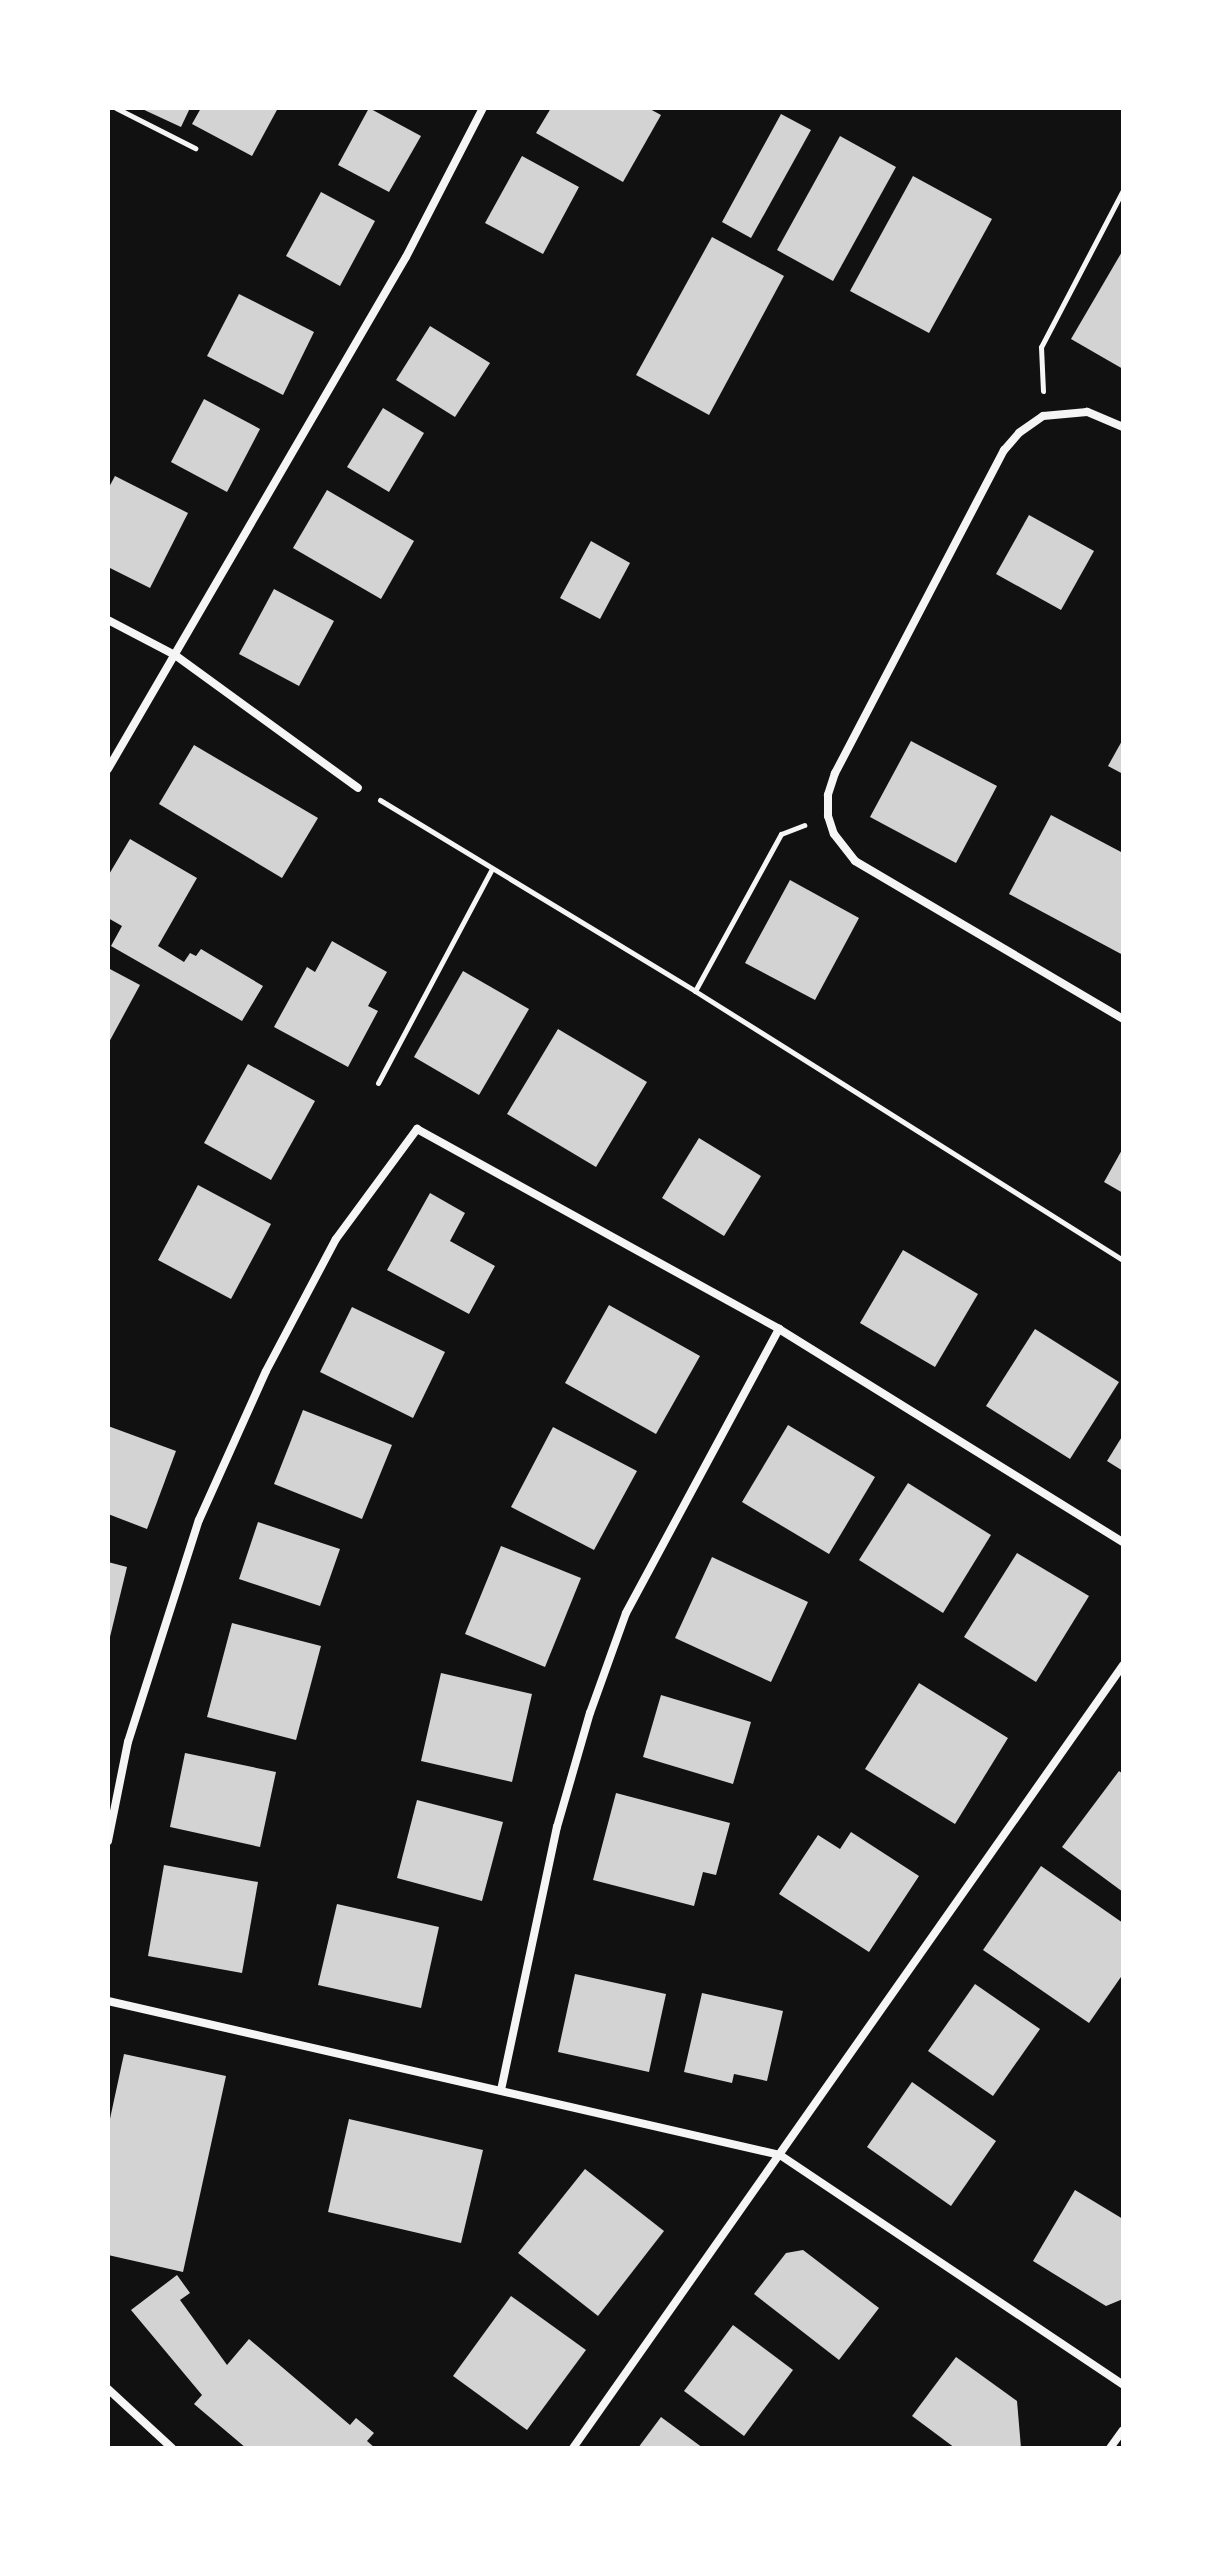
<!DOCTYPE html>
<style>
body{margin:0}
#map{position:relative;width:1231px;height:2556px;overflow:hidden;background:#111;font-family:"Playfair Display",serif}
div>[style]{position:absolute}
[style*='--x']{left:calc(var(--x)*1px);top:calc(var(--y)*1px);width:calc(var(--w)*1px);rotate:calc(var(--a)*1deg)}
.building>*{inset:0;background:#d3d3d3}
.path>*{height:5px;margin:-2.5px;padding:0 2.5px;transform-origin:2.5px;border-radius:2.5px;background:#f5f5f5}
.minor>*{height:8px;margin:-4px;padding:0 4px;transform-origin:4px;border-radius:4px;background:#f5f5f5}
span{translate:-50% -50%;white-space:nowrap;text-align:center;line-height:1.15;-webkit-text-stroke:8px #fff;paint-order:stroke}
.frame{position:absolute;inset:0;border:110px solid #fff;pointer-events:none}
</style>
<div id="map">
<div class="building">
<div style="clip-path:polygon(140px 108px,190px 108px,181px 127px)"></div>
<div style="clip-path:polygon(201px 108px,278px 108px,252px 156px,192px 124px)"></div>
<div style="clip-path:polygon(369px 108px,421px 136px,389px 192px,338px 165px)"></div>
<div style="clip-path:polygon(551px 108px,648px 108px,661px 115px,623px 182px,536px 133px)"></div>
<div style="clip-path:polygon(781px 114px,811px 130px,751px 238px,722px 222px)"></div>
<div style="clip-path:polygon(840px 136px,896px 167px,833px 281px,777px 250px)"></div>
<div style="clip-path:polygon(522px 156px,579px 187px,543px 254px,485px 223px)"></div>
<div style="clip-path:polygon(913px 176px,992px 219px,929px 333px,850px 291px)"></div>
<div style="clip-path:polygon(321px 192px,375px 221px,340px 286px,286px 256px)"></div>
<div style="clip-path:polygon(712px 237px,784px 276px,709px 415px,636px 375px)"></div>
<div style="clip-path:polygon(1123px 250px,1123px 369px,1071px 339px)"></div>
<div style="clip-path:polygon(239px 294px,314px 332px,283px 395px,207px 356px)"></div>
<div style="clip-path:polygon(430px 326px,490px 363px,455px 417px,396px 380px)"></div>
<div style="clip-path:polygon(204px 399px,260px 429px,227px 492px,171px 462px)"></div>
<div style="clip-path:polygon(383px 408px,424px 433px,389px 492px,347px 467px)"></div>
<div style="clip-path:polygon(115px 476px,188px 513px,150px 588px,108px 567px,108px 489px)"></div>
<div style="clip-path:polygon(327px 490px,414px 541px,381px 599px,293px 548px)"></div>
<div style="clip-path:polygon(1029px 515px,1094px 551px,1061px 610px,996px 574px)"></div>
<div style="clip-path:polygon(591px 541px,630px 563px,600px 619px,560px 598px)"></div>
<div style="clip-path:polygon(274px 589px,334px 621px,299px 686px,239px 654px)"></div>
<div style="clip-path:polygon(1123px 739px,1123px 774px,1108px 766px)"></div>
<div style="clip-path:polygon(911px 741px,997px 786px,956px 863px,870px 817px)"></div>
<div style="clip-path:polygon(194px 745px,318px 818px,282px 878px,159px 804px)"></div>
<div style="clip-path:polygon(1051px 815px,1123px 853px,1123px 955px,1009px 894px)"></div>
<div style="clip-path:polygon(130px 839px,197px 878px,158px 946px,184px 962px,190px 953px,196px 956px,201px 949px,263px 986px,242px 1021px,111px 946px,122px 926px,108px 918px,108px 876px)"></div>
<div style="clip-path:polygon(790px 880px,859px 918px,815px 1000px,745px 963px)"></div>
<div style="clip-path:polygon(332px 941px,387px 972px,368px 1006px,378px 1011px,348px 1067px,274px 1027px,307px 967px,315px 972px)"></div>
<div style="clip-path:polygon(108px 968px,140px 985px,108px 1044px)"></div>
<div style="clip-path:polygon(463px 971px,529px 1009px,479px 1095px,414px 1057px)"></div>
<div style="clip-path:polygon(558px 1029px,647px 1082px,596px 1167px,507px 1114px)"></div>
<div style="clip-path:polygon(248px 1064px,315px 1101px,271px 1180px,204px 1143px)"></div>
<div style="clip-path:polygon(699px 1138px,761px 1176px,724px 1236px,662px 1198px)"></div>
<div style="clip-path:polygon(1123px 1148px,1123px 1193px,1104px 1182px)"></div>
<div style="clip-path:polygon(198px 1185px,271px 1224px,231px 1299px,158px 1260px)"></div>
<div style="clip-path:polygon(430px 1193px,465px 1213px,450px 1241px,495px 1266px,469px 1314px,387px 1270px)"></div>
<div style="clip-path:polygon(903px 1250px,978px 1294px,935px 1367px,860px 1323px)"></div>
<div style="clip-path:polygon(609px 1305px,700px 1356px,656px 1434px,565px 1383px)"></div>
<div style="clip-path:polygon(352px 1307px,445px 1352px,413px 1418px,320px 1372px)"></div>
<div style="clip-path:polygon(1035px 1329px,1119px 1382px,1070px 1459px,986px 1406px)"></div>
<div style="clip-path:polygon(303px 1410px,392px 1445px,362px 1519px,274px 1484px)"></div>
<div style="clip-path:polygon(788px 1425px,875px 1477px,829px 1554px,742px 1502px)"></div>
<div style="clip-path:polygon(108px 1426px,176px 1451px,147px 1529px,108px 1514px)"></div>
<div style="clip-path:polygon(553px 1427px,637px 1471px,594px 1550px,511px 1507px)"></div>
<div style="clip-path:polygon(1123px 1435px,1123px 1471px,1107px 1461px)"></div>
<div style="clip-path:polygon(908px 1483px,991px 1535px,943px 1613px,859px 1560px)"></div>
<div style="clip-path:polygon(258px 1522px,340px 1549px,320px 1606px,239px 1579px)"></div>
<div style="clip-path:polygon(501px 1546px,581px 1578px,545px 1667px,465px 1634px)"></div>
<div style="clip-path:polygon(1017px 1553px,1089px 1596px,1036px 1682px,964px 1637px)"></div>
<div style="clip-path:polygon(712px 1557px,808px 1602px,771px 1682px,675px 1638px)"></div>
<div style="clip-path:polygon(108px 1562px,127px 1567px,109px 1641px,108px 1640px)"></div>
<div style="clip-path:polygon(232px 1623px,321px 1646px,296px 1740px,207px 1717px)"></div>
<div style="clip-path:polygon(441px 1673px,532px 1694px,512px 1782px,421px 1761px)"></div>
<div style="clip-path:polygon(919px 1683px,1008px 1738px,955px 1824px,865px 1769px)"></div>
<div style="clip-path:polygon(661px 1695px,751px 1722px,733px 1784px,643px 1757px)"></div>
<div style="clip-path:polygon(185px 1753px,276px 1772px,260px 1847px,170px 1827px)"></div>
<div style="clip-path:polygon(1119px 1771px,1123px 1774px,1123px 1892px,1062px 1847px)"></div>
<div style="clip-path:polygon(616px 1793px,730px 1823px,716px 1875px,703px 1872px,694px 1906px,593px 1880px)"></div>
<div style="clip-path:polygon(417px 1800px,503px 1822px,482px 1901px,397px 1878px)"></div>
<div style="clip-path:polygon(851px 1832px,919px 1876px,869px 1952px,779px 1894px,818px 1835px,840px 1849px)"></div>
<div style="clip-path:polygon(164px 1865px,258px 1882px,242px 1973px,148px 1956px)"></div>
<div style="clip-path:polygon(1041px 1866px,1123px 1923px,1123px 1974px,1089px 2023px,983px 1950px)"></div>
<div style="clip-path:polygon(337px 1904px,439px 1927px,421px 2008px,318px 1985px)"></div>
<div style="clip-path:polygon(575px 1974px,666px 1994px,649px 2072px,558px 2052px)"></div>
<div style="clip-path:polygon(975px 1984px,1040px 2029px,993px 2096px,928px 2051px)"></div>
<div style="clip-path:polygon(702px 1993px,783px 2011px,767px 2081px,734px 2074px,732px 2083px,684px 2072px)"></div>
<div style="clip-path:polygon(124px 2054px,226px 2076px,183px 2272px,108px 2255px,108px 2128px)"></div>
<div style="clip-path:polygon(912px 2082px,996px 2141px,951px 2206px,867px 2147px)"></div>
<div style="clip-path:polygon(349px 2119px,483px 2150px,461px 2243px,328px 2212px)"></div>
<div style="clip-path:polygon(585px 2169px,664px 2231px,598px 2316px,518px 2253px)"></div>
<div style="clip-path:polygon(1075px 2190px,1123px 2219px,1123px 2299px,1106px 2306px,1033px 2261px)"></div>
<div style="clip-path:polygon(803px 2250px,879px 2308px,839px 2360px,754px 2294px,786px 2253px)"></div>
<div style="clip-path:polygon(177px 2275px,190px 2293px,180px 2300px,227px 2365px,249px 2339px,350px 2425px,356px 2418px,374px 2433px,367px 2441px,375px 2448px,246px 2448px,194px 2404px,202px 2395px,131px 2310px)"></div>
<div style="clip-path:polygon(511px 2296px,586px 2350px,527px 2430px,453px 2376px)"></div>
<div style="clip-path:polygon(733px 2325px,793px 2370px,744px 2436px,684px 2391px)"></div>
<div style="clip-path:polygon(956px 2357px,1017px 2401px,1021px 2448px,955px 2448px,912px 2416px)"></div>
<div style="clip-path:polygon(661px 2417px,703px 2448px,638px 2448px)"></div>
</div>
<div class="path">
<div style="--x:116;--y:108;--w:89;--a:26.9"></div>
<div style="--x:1043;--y:391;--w:44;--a:-92.6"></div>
<div style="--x:1041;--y:347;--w:177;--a:-62.4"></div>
<div style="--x:380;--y:800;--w:368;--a:31.2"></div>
<div style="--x:695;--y:991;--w:506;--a:32.15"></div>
<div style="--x:695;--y:991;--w:179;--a:-61.3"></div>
<div style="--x:781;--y:834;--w:25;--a:-21"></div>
<div style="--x:378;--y:1083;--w:242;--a:-62"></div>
</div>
<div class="minor">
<div style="--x:1123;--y:427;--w:39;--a:-157"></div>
<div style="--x:1087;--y:412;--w:44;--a:174.8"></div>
<div style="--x:1043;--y:416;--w:29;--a:145"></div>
<div style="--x:1019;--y:433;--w:23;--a:131"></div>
<div style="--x:1004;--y:450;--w:365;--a:117.6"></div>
<div style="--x:835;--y:773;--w:23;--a:108"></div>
<div style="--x:828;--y:795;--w:21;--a:90"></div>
<div style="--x:828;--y:816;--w:19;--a:72"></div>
<div style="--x:834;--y:834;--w:34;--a:52"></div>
<div style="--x:855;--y:861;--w:311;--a:30.5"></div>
<div style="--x:108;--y:620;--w:76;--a:27.6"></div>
<div style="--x:175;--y:655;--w:226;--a:36"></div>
<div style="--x:108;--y:769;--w:592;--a:-59.8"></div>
<div style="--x:406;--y:257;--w:168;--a:-62.7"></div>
<div style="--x:108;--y:1841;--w:101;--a:-78.6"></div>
<div style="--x:128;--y:1742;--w:233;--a:-72.3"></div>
<div style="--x:199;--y:1520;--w:163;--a:-65.8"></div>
<div style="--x:266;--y:1371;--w:149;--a:-62.1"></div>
<div style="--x:336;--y:1239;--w:137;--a:-53.6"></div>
<div style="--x:417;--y:1129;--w:414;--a:28.9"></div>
<div style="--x:779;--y:1329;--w:405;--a:31.8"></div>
<div style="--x:108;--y:2001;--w:689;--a:12.91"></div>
<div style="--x:780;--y:2155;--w:413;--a:33.8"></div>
<div style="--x:501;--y:2090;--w:269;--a:-78"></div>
<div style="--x:557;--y:1827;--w:119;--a:-73.9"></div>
<div style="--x:590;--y:1713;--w:106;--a:-70.2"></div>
<div style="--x:626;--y:1613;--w:323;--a:-61.7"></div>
<div style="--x:108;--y:2389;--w:87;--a:42.7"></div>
<div style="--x:573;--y:2448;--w:957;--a:-54.91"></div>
<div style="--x:1110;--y:2448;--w:22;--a:-54"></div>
</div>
<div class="frame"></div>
</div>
